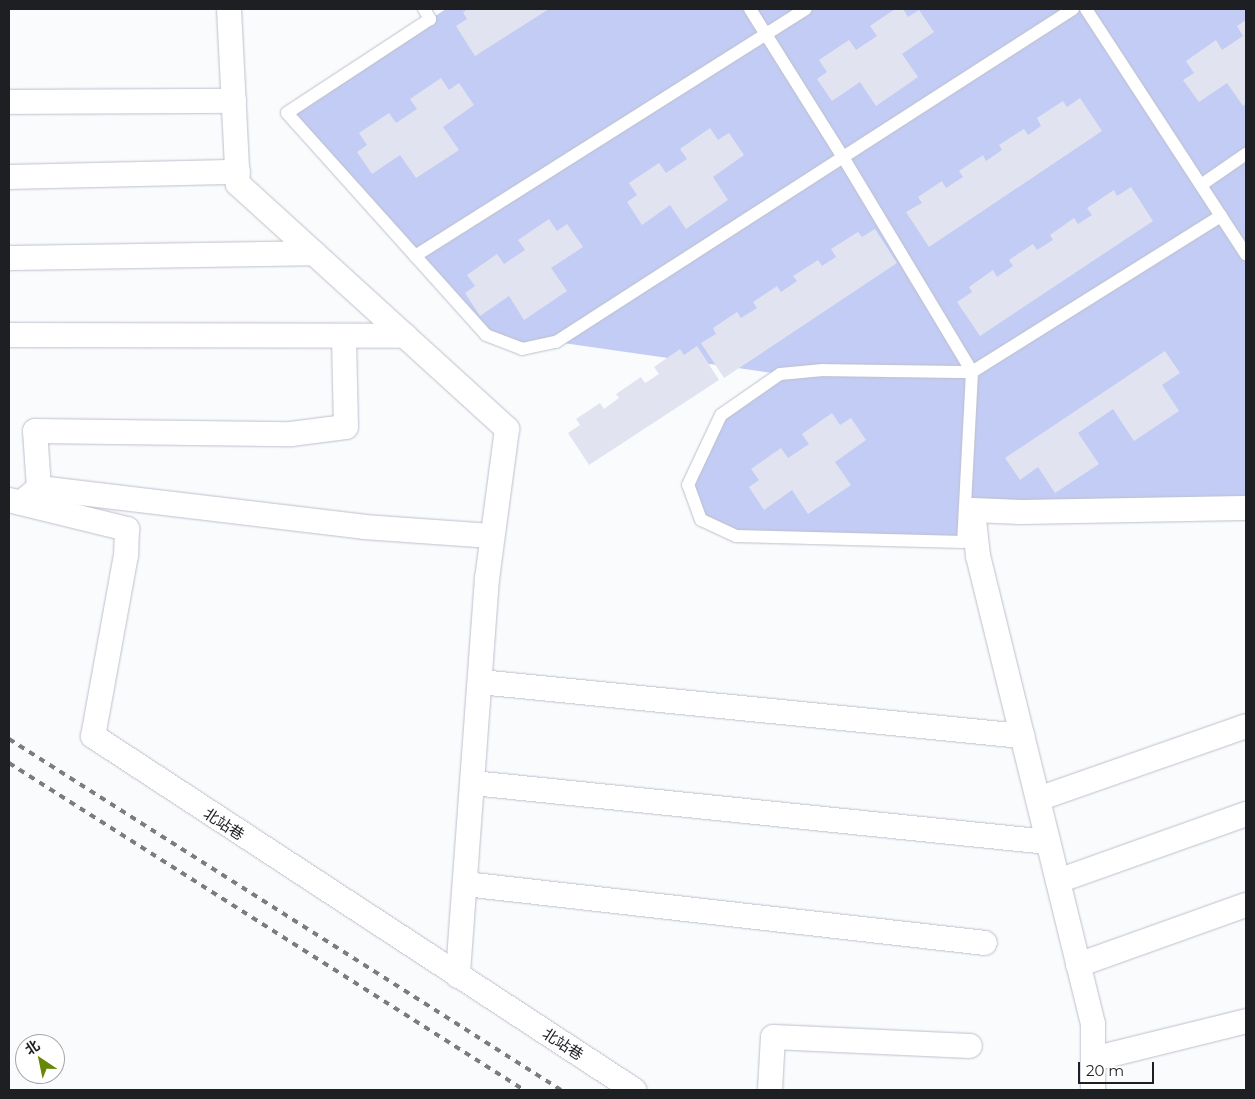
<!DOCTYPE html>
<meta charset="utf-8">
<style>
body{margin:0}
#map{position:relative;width:1255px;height:1099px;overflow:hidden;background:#fafbfd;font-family:Montserrat,"Noto Sans SC",sans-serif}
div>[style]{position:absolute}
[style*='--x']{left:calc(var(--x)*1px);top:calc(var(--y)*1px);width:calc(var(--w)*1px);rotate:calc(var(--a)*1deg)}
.green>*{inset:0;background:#c3ccf4}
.building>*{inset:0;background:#e1e4f0}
.roads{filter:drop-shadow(0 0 1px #bdc0cc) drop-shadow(0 0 1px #bdc0cc)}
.lane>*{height:12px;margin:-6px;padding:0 6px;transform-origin:6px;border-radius:6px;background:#fff}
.street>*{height:24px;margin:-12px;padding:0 12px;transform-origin:12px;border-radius:12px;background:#fff}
.rail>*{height:4px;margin-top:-2px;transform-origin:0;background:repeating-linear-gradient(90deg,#7b7c7f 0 6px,transparent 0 12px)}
span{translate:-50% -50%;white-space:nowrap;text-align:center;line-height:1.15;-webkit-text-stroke:4px #fff;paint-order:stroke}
.street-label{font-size:15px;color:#1e1f23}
.frame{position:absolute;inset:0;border:10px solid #1e1f23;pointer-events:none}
.north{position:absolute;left:15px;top:1034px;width:50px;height:50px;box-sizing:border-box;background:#fff;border:1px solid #a5a5a7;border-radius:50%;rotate:326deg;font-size:14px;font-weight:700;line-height:20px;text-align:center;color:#1e1f23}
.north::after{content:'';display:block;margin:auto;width:18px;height:22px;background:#678805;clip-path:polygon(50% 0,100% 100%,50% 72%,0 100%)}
.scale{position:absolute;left:1078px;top:1062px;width:76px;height:22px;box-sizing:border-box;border:2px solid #1e1f23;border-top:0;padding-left:6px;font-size:15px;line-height:18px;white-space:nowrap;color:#1e1f23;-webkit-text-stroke:4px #fff;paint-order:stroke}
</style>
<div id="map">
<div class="green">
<div style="clip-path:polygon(446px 9px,1246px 9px,1246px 499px,965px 501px,963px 542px,736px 536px,701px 520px,688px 485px,721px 415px,780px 374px,556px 342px,522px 349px,486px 335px,287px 113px)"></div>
</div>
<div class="building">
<div style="clip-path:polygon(468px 9px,549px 9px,475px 56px,456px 26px,467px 19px,463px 12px)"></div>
<div style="clip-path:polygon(895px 9px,903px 9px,908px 17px,919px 10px,934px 32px,902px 54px,918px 77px,876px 106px,860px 82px,832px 101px,817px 79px,827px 72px,819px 60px,849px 40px,856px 50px,877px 36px,870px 26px)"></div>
<div style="clip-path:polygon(1246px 20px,1246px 103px,1243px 106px,1227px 83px,1199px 102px,1183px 80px,1194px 73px,1186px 61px,1216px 40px,1222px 50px,1243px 36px,1237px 26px)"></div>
<div style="clip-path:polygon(441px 78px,449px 90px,459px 83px,474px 105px,443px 127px,459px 150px,416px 178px,400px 155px,372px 174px,357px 152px,367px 145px,359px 133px,389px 113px,396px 123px,417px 109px,410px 99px)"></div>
<div style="clip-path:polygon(1080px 98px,1102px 131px,929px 247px,906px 212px,922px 203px,918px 197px,942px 181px,946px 188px,963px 177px,959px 171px,983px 155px,986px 161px,1002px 150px,999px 145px,1024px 129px,1028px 135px,1041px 126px,1037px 118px,1063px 101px,1067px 107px)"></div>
<div style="clip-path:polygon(710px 128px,718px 140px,729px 133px,744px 155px,713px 177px,728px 200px,686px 229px,670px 205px,642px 225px,627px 202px,637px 195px,629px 183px,659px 163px,666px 173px,687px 159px,680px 149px)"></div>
<div style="clip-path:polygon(1131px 187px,1153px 221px,980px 336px,957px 302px,972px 292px,969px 287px,993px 270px,997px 277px,1013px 266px,1009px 260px,1033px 244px,1037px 250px,1053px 240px,1050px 235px,1074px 218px,1078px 224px,1092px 215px,1087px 208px,1114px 190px,1117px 196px)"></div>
<div style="clip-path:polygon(549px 219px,557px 231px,567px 224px,583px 247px,551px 268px,567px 291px,524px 320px,509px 296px,480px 316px,465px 293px,475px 286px,467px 275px,497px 254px,504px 264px,525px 250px,518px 240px)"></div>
<div style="clip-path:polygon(875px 229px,897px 263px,724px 378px,701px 343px,716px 334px,713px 328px,737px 312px,741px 318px,757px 308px,753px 302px,777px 286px,781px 292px,797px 281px,793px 276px,818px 260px,822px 266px,836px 257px,831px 249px,858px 232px,862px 237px)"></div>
<div style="clip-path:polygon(697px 346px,719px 380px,589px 465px,568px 433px,580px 425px,576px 419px,600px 403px,604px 409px,619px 398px,616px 394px,641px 377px,645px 383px,659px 374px,654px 367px,680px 349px,684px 355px)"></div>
<div style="clip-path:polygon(1165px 351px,1180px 373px,1162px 385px,1179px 411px,1134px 441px,1113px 409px,1078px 433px,1099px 464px,1055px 493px,1038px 467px,1020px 480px,1005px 458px)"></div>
<div style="clip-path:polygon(832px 413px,840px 425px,851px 418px,866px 440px,835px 462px,851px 485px,808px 514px,792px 490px,764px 510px,749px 487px,759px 480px,751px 469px,781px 448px,788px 458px,809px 444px,802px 434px)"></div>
</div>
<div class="roads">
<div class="lane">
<div style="--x:424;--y:9;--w:12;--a:59"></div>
<div style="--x:430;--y:19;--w:171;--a:146.7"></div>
<div style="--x:287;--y:113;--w:298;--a:48.1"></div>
<div style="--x:486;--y:335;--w:39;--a:21"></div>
<div style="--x:522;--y:349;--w:35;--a:-12"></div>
<div style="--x:556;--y:342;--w:615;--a:-32.79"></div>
<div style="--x:750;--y:9;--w:175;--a:57.9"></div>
<div style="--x:843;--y:157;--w:251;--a:59"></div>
<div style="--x:972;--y:372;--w:294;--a:-32.1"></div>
<div style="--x:1086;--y:9;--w:293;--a:56.9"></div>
<div style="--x:1201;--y:185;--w:55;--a:-34.6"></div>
<div style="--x:415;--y:256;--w:462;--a:-32.3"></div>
<div style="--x:823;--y:370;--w:149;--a:0.8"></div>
<div style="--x:972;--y:372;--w:170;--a:93"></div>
<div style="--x:963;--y:542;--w:227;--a:-178.5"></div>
<div style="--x:736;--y:536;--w:38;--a:-155"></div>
<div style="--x:701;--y:520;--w:37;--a:-110"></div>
<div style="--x:688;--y:485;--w:77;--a:-64.8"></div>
<div style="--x:721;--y:415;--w:72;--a:-34.8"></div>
<div style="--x:780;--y:374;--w:43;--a:-5.3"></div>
</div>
<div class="street">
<div style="--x:229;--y:9;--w:175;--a:87.1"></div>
<div style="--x:238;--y:184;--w:364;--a:42.3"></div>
<div style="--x:507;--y:429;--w:150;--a:97.6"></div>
<div style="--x:487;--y:578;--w:399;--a:94.2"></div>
<div style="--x:9;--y:102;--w:225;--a:-0.3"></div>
<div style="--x:9;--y:177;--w:229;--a:-1.3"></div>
<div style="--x:9;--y:258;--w:305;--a:-0.9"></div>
<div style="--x:9;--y:335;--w:396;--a:0.1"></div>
<div style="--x:39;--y:488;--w:57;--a:-94"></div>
<div style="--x:35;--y:431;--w:256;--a:0.7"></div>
<div style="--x:291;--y:434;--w:55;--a:-7.3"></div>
<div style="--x:346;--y:427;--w:91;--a:-91.3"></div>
<div style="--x:9;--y:500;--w:122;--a:13.8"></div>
<div style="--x:127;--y:529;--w:26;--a:92"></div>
<div style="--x:126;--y:555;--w:184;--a:100.3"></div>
<div style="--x:93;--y:736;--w:647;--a:33.2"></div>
<div style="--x:21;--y:503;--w:23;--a:-40"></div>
<div style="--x:39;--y:488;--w:327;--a:6.8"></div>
<div style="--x:364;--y:527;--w:128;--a:4"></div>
<div style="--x:480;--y:682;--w:545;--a:5.69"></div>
<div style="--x:473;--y:783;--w:578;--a:5.86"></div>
<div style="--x:1038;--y:799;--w:220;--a:-19.3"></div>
<div style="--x:1058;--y:881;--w:200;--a:-19.6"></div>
<div style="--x:465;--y:884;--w:523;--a:6.47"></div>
<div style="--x:1078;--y:965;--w:178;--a:-19.7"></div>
<div style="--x:1093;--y:1059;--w:158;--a:-13.9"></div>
<div style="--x:770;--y:1090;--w:53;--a:-86.8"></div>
<div style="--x:773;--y:1037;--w:197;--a:2.6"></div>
<div style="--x:1093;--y:1090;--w:66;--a:-90"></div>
<div style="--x:1093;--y:1024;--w:482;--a:-103.8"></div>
<div style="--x:978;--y:556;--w:46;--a:-96.2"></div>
<div style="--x:973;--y:510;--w:47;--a:2.4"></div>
<div style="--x:1020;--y:512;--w:226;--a:-1"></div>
</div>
</div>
<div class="rail">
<div style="--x:9;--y:739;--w:654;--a:32.45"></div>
<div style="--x:9;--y:763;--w:610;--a:32.41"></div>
</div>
<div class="street-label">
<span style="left:224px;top:824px;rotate:33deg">北站巷</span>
<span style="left:563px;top:1044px;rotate:33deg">北站巷</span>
</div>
<div class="frame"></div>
<div class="north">北</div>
<div class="scale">20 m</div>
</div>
